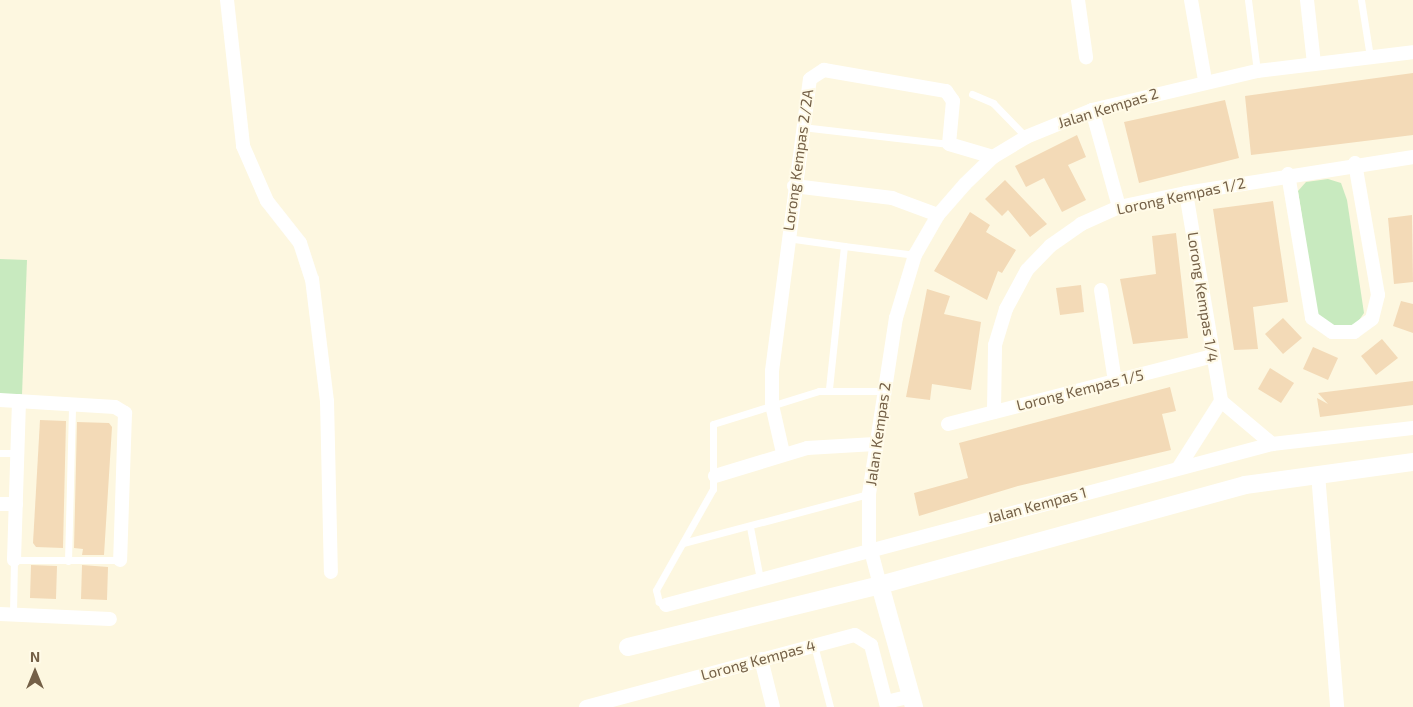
<!DOCTYPE html>
<style>
body{margin:0}
#map{position:relative;width:1413px;height:707px;overflow:hidden;background:#fdf7e0;font-family:"Exo 2",sans-serif}
div>[style]{position:absolute}
[style*='--x']{left:calc(var(--x)*1px);top:calc(var(--y)*1px);width:calc(var(--w)*1px);rotate:calc(var(--a)*1deg)}
.green>*{inset:0;background:#c8eabf}
.building>*{inset:0;background:#f3dab7}
.service>*{height:7px;margin:-3.5px;padding:0 3.5px;transform-origin:3.5px;border-radius:3.5px;background:#fff}
.minor>*{height:14px;margin:-7px;padding:0 7px;transform-origin:7px;border-radius:7px;background:#fff}
.tertiary>*{height:18px;margin:-9px;padding:0 9px;transform-origin:9px;border-radius:9px;background:#fff}
span{translate:-50% -50%;white-space:nowrap;text-align:center;line-height:1.15;-webkit-text-stroke:4px #fffae7;paint-order:stroke}
.street-label{font-size:15px;color:#746047}
.north{position:absolute;left:10px;top:647px;width:50px;height:50px;-webkit-text-stroke:4px #fffae7;paint-order:stroke;rotate:0deg;font-size:14px;font-weight:700;line-height:20px;text-align:center;color:#746047}
.north::after{content:'';display:block;margin:auto;width:18px;height:22px;background:#746047;clip-path:polygon(50% 0,100% 100%,50% 72%,0 100%)}
</style>
<div id="map">
<div class="green">
<div style="clip-path:polygon(1328px 179px,1341px 183px,1347px 200px,1364px 313px,1353px 329px,1331px 331px,1317px 317px,1298px 191px,1306px 182px)"></div>
<div style="clip-path:polygon(0 259px,27px 260px,22px 395px,0 394px)"></div>
</div>
<div class="building">
<div style="clip-path:polygon(1413px 73px,1413px 135px,1251px 155px,1245px 96px)"></div>
<div style="clip-path:polygon(1225px 100px,1239px 158px,1139px 183px,1124px 122px)"></div>
<div style="clip-path:polygon(1077px 135px,1086px 157px,1068px 165px,1086px 200px,1062px 212px,1044px 178px,1026px 187px,1015px 166px)"></div>
<div style="clip-path:polygon(1005px 180px,1047px 224px,1030px 237px,1008px 210px,1002px 216px,985px 199px)"></div>
<div style="clip-path:polygon(1273px 201px,1288px 302px,1253px 307px,1258px 349px,1234px 350px,1213px 209px)"></div>
<div style="clip-path:polygon(970px 212px,990px 225px,986px 232px,1016px 250px,1002px 273px,998px 271px,987px 300px,934px 271px)"></div>
<div style="clip-path:polygon(1412px 215px,1413px 282px,1394px 284px,1388px 218px)"></div>
<div style="clip-path:polygon(1176px 233px,1188px 338px,1133px 344px,1120px 279px,1156px 274px,1152px 236px)"></div>
<div style="clip-path:polygon(1081px 285px,1084px 312px,1060px 315px,1056px 288px)"></div>
<div style="clip-path:polygon(927px 289px,950px 296px,944px 314px,981px 322px,971px 390px,932px 384px,930px 400px,906px 397px)"></div>
<div style="clip-path:polygon(1401px 301px,1413px 304px,1413px 333px,1393px 326px)"></div>
<div style="clip-path:polygon(1283px 318px,1302px 338px,1283px 354px,1265px 334px)"></div>
<div style="clip-path:polygon(1382px 339px,1398px 358px,1376px 375px,1361px 356px)"></div>
<div style="clip-path:polygon(1313px 347px,1338px 358px,1328px 380px,1303px 369px)"></div>
<div style="clip-path:polygon(1270px 368px,1294px 383px,1281px 403px,1258px 389px)"></div>
<div style="clip-path:polygon(1413px 381px,1413px 405px,1320px 417px,1317px 398px,1328px 404px,1318px 393px)"></div>
<div style="clip-path:polygon(1170px 387px,1176px 411px,1162px 414px,1171px 450px,1018px 486px,919px 516px,914px 493px,968px 478px,959px 443px)"></div>
<div style="clip-path:polygon(40px 420px,66px 421px,63px 548px,36px 547px,33px 543px)"></div>
<div style="clip-path:polygon(77px 422px,109px 423px,112px 427px,104px 555px,82px 555px,83px 549px,74px 548px)"></div>
<div style="clip-path:polygon(31px 565px,57px 566px,56px 599px,30px 598px)"></div>
<div style="clip-path:polygon(82px 565px,108px 567px,107px 600px,81px 599px)"></div>
</div>
<div class="service">
<div style="--x:1248;--y:0;--w:72;--a:82.8"></div>
<div style="--x:1361;--y:0;--w:58;--a:81"></div>
<div style="--x:972;--y:94;--w:23;--a:23"></div>
<div style="--x:993;--y:103;--w:47;--a:45.9"></div>
<div style="--x:802;--y:127;--w:148;--a:6.6"></div>
<div style="--x:787;--y:238;--w:58;--a:8"></div>
<div style="--x:844;--y:246;--w:144;--a:96"></div>
<div style="--x:844;--y:246;--w:72;--a:7.2"></div>
<div style="--x:0;--y:453;--w:18;--a:0"></div>
<div style="--x:750;--y:527;--w:53;--a:79.1"></div>
<div style="--x:683;--y:543;--w:192;--a:-14.8"></div>
<div style="--x:68;--y:561;--w:157;--a:-88.5"></div>
<div style="--x:666;--y:605;--w:8;--a:-157"></div>
<div style="--x:659;--y:602;--w:12;--a:-104"></div>
<div style="--x:656;--y:590;--w:116;--a:-60.6"></div>
<div style="--x:713;--y:489;--w:65;--a:-90"></div>
<div style="--x:713;--y:424;--w:111;--a:-17.3"></div>
<div style="--x:819;--y:391;--w:64;--a:0"></div>
<div style="--x:13;--y:615;--w:55;--a:-89"></div>
<div style="--x:14;--y:560;--w:106;--a:0"></div>
<div style="--x:814;--y:645;--w:64;--a:75.5"></div>
</div>
<div class="minor">
<div style="--x:227;--y:0;--w:147;--a:83.7"></div>
<div style="--x:243;--y:146;--w:60;--a:66.4"></div>
<div style="--x:267;--y:201;--w:53;--a:51.8"></div>
<div style="--x:300;--y:243;--w:38;--a:72"></div>
<div style="--x:312;--y:279;--w:123;--a:83"></div>
<div style="--x:327;--y:401;--w:171;--a:88.7"></div>
<div style="--x:1078;--y:0;--w:58;--a:82"></div>
<div style="--x:1191;--y:0;--w:81;--a:80.1"></div>
<div style="--x:1307;--y:0;--w:63;--a:83.7"></div>
<div style="--x:1092;--y:110;--w:101;--a:74.4"></div>
<div style="--x:1288;--y:174;--w:146;--a:80.5"></div>
<div style="--x:1312;--y:318;--w:24;--a:35"></div>
<div style="--x:1332;--y:332;--w:22;--a:0"></div>
<div style="--x:1354;--y:332;--w:22;--a:-36"></div>
<div style="--x:1372;--y:319;--w:25;--a:-76"></div>
<div style="--x:1378;--y:295;--w:134;--a:-99.9"></div>
<div style="--x:794;--y:186;--w:99;--a:7"></div>
<div style="--x:892;--y:198;--w:49;--a:20.3"></div>
<div style="--x:1186;--y:193;--w:211;--a:80.4"></div>
<div style="--x:1221;--y:401;--w:67;--a:40.1"></div>
<div style="--x:1101;--y:290;--w:92;--a:81.3"></div>
<div style="--x:0;--y:400;--w:115;--a:3.5"></div>
<div style="--x:115;--y:407;--w:12;--a:31"></div>
<div style="--x:125;--y:413;--w:147;--a:91.9"></div>
<div style="--x:994;--y:412;--w:67;--a:-89.1"></div>
<div style="--x:995;--y:345;--w:38;--a:-73"></div>
<div style="--x:1006;--y:309;--w:44;--a:-61.7"></div>
<div style="--x:1027;--y:270;--w:33;--a:-46"></div>
<div style="--x:1050;--y:246;--w:38;--a:-35"></div>
<div style="--x:1081;--y:224;--w:42;--a:-24.1"></div>
<div style="--x:1119;--y:207;--w:68;--a:-11.8"></div>
<div style="--x:1186;--y:193;--w:230;--a:-9"></div>
<div style="--x:948;--y:424;--w:274;--a:-14.4"></div>
<div style="--x:783;--y:453;--w:49;--a:-102.9"></div>
<div style="--x:772;--y:405;--w:34;--a:-90"></div>
<div style="--x:772;--y:371;--w:294;--a:-82.6"></div>
<div style="--x:810;--y:79;--w:17;--a:-33"></div>
<div style="--x:824;--y:70;--w:124;--a:9.8"></div>
<div style="--x:946;--y:91;--w:12;--a:55"></div>
<div style="--x:953;--y:101;--w:43;--a:95.3"></div>
<div style="--x:949;--y:144;--w:46;--a:16.5"></div>
<div style="--x:1179;--y:467;--w:78;--a:-57.5"></div>
<div style="--x:1318;--y:474;--w:234;--a:85.3"></div>
<div style="--x:715;--y:476;--w:96;--a:-16.9"></div>
<div style="--x:807;--y:448;--w:68;--a:-3.4"></div>
<div style="--x:0;--y:504;--w:16;--a:0"></div>
<div style="--x:14;--y:560;--w:159;--a:-88.2"></div>
<div style="--x:880;--y:585;--w:43;--a:-104.7"></div>
<div style="--x:869;--y:543;--w:49;--a:-90"></div>
<div style="--x:869;--y:494;--w:178;--a:-81.3"></div>
<div style="--x:896;--y:318;--w:66;--a:-73.2"></div>
<div style="--x:915;--y:255;--w:46;--a:-60.1"></div>
<div style="--x:938;--y:215;--w:41;--a:-48.9"></div>
<div style="--x:965;--y:184;--w:39;--a:-44"></div>
<div style="--x:993;--y:157;--w:39;--a:-31"></div>
<div style="--x:1026;--y:137;--w:71;--a:-22.2"></div>
<div style="--x:1092;--y:110;--w:170;--a:-13.3"></div>
<div style="--x:1257;--y:71;--w:157;--a:-6.9"></div>
<div style="--x:666;--y:605;--w:627;--a:-14.88"></div>
<div style="--x:1272;--y:444;--w:142;--a:-6.5"></div>
<div style="--x:0;--y:614;--w:110;--a:2.6"></div>
<div style="--x:761;--y:659;--w:49;--a:76"></div>
<div style="--x:886;--y:702;--w:26;--a:-13"></div>
<div style="--x:586;--y:707;--w:278;--a:-15"></div>
<div style="--x:855;--y:635;--w:19;--a:32"></div>
<div style="--x:871;--y:645;--w:64;--a:75.5"></div>
</div>
<div class="tertiary">
<div style="--x:880;--y:585;--w:127;--a:74.4"></div>
<div style="--x:628;--y:647;--w:260;--a:-13.8"></div>
<div style="--x:880;--y:585;--w:378;--a:-15.3"></div>
<div style="--x:1245;--y:485;--w:170;--a:-7.8"></div>
</div>
<div class="street-label">
<span style="left:1108px;top:108px;rotate:-17deg">Jalan Kempas 2</span>
<span style="left:798px;top:160px;rotate:-82deg">Lorong Kempas 2/2A</span>
<span style="left:1181px;top:196px;rotate:-12deg">Lorong Kempas 1/2</span>
<span style="left:1203px;top:297px;rotate:81deg">Lorong Kempas 1/4</span>
<span style="left:1080px;top:390px;rotate:-14deg">Lorong Kempas 1/5</span>
<span style="left:878px;top:434px;rotate:-82deg">Jalan Kempas 2</span>
<span style="left:1037px;top:505px;rotate:-15deg">Jalan Kempas 1</span>
<span style="left:758px;top:660px;rotate:-15deg">Lorong Kempas 4</span>
</div>
<div class="north">N</div>
</div>
